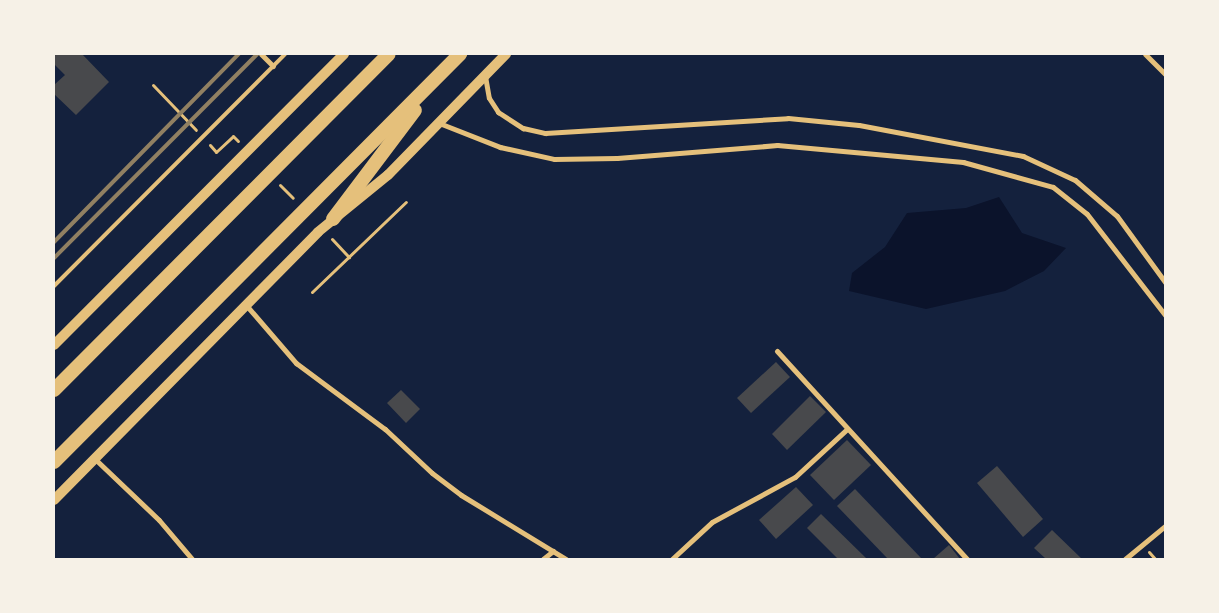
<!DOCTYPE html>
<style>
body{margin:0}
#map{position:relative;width:1219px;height:613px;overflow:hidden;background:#14213d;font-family:"Nunito Sans",sans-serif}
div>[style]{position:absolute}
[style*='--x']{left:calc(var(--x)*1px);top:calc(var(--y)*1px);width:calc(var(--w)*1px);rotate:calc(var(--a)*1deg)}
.water>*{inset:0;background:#0b132b}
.building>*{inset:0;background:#48494c}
.path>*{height:3px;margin:-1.5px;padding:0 1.5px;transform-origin:1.5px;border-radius:1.5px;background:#e5c07b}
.service>*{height:4px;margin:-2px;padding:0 2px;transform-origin:2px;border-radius:2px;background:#e5c07b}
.minor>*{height:5px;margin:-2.5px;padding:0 2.5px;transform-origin:2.5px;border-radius:2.5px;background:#e5c07b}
.secondary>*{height:10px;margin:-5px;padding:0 5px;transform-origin:5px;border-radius:5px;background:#e5c07b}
.trunk>*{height:14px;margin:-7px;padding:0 7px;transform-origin:7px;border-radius:7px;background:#e5c07b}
.rail>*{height:4px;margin:-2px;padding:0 2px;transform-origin:2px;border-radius:2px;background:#918062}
span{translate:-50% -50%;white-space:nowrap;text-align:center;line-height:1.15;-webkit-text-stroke:5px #f6f1e7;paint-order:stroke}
.frame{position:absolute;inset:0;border:55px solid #f6f1e7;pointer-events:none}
</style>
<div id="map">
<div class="water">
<div style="clip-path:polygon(999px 197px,1022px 233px,1066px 248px,1044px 271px,1005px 291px,926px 309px,849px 291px,852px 273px,885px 247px,907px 213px,966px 208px)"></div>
</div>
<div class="building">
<div style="clip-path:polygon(54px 54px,82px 54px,109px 82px,76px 115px,54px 94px,54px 85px,65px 75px,54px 64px)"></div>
<div style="clip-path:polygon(776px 362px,790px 377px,751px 413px,737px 398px)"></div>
<div style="clip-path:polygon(401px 390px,420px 409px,406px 423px,387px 403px)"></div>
<div style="clip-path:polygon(810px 396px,826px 412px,787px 450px,772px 434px)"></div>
<div style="clip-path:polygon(847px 440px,871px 465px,834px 500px,810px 475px)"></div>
<div style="clip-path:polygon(997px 466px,1043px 519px,1023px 537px,977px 483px)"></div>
<div style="clip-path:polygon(796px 487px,813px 505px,776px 539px,759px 520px)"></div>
<div style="clip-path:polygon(855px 489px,922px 559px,888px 559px,837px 506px)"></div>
<div style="clip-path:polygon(821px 514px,867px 559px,838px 559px,807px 528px)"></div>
<div style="clip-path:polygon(1052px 530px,1082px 559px,1046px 559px,1034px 548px)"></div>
<div style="clip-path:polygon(949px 545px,960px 559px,933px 559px)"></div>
</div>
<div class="path">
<div style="--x:153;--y:85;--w:62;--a:46.3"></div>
<div style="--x:210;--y:145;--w:9;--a:49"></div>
<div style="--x:216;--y:152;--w:23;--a:-43"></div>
<div style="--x:233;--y:136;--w:7;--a:45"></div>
<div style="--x:280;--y:185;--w:18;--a:45"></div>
<div style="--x:332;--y:239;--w:25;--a:47"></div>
<div style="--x:312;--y:292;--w:130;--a:-43.8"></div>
<div style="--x:1149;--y:552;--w:9;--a:49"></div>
</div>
<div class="service">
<div style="--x:54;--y:286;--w:327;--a:-45.1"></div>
</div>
<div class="minor">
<div style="--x:261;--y:54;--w:17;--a:45"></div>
<div style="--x:1145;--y:54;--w:28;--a:45"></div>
<div style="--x:485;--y:76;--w:22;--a:80"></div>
<div style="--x:489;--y:98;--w:17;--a:57"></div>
<div style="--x:498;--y:112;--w:30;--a:33"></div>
<div style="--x:523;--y:128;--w:23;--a:13"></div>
<div style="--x:545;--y:133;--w:243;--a:-3.5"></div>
<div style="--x:788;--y:118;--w:71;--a:5.6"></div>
<div style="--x:859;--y:125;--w:167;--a:10.7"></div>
<div style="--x:1023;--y:156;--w:57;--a:24.8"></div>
<div style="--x:1075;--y:180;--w:55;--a:40.6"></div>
<div style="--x:1117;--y:216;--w:82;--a:54"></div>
<div style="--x:439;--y:123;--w:66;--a:21.5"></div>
<div style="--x:500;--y:147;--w:55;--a:12.5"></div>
<div style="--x:554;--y:159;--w:63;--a:-0.9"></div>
<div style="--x:617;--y:158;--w:161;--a:-4.6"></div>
<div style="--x:777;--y:145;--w:187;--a:5.2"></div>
<div style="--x:963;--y:162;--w:93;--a:15.5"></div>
<div style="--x:1053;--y:187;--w:43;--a:38.5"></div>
<div style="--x:1087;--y:214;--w:128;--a:52.3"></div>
<div style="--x:246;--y:305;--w:77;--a:49.2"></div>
<div style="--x:296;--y:363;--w:111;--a:36.6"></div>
<div style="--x:385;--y:429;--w:64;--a:43.1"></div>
<div style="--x:432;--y:473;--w:36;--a:37"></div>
<div style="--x:461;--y:495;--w:123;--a:31.4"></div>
<div style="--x:777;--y:351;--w:282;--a:47.6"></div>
<div style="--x:95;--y:459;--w:88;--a:43.6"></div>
<div style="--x:159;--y:520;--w:51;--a:49.8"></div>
<div style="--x:543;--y:559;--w:13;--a:-39"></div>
<div style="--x:672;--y:559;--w:54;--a:-42.8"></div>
<div style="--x:712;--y:522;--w:94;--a:-28.5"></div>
<div style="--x:795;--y:477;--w:71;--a:-42.7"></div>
<div style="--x:1125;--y:559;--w:52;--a:-39.5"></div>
</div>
<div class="secondary">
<div style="--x:54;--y:345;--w:411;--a:-45.1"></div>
<div style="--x:54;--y:500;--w:376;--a:-45.4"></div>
<div style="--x:318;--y:232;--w:90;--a:-39.2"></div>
<div style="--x:388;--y:175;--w:169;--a:-45.7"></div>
</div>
<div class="trunk">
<div style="--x:333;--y:219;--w:136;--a:-53"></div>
<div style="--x:54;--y:390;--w:474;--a:-45.1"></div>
<div style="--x:54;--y:462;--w:576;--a:-45.14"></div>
</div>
<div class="rail">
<div style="--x:54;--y:242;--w:264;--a:-45.5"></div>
<div style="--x:54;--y:258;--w:288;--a:-45.1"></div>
</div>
<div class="frame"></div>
</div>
